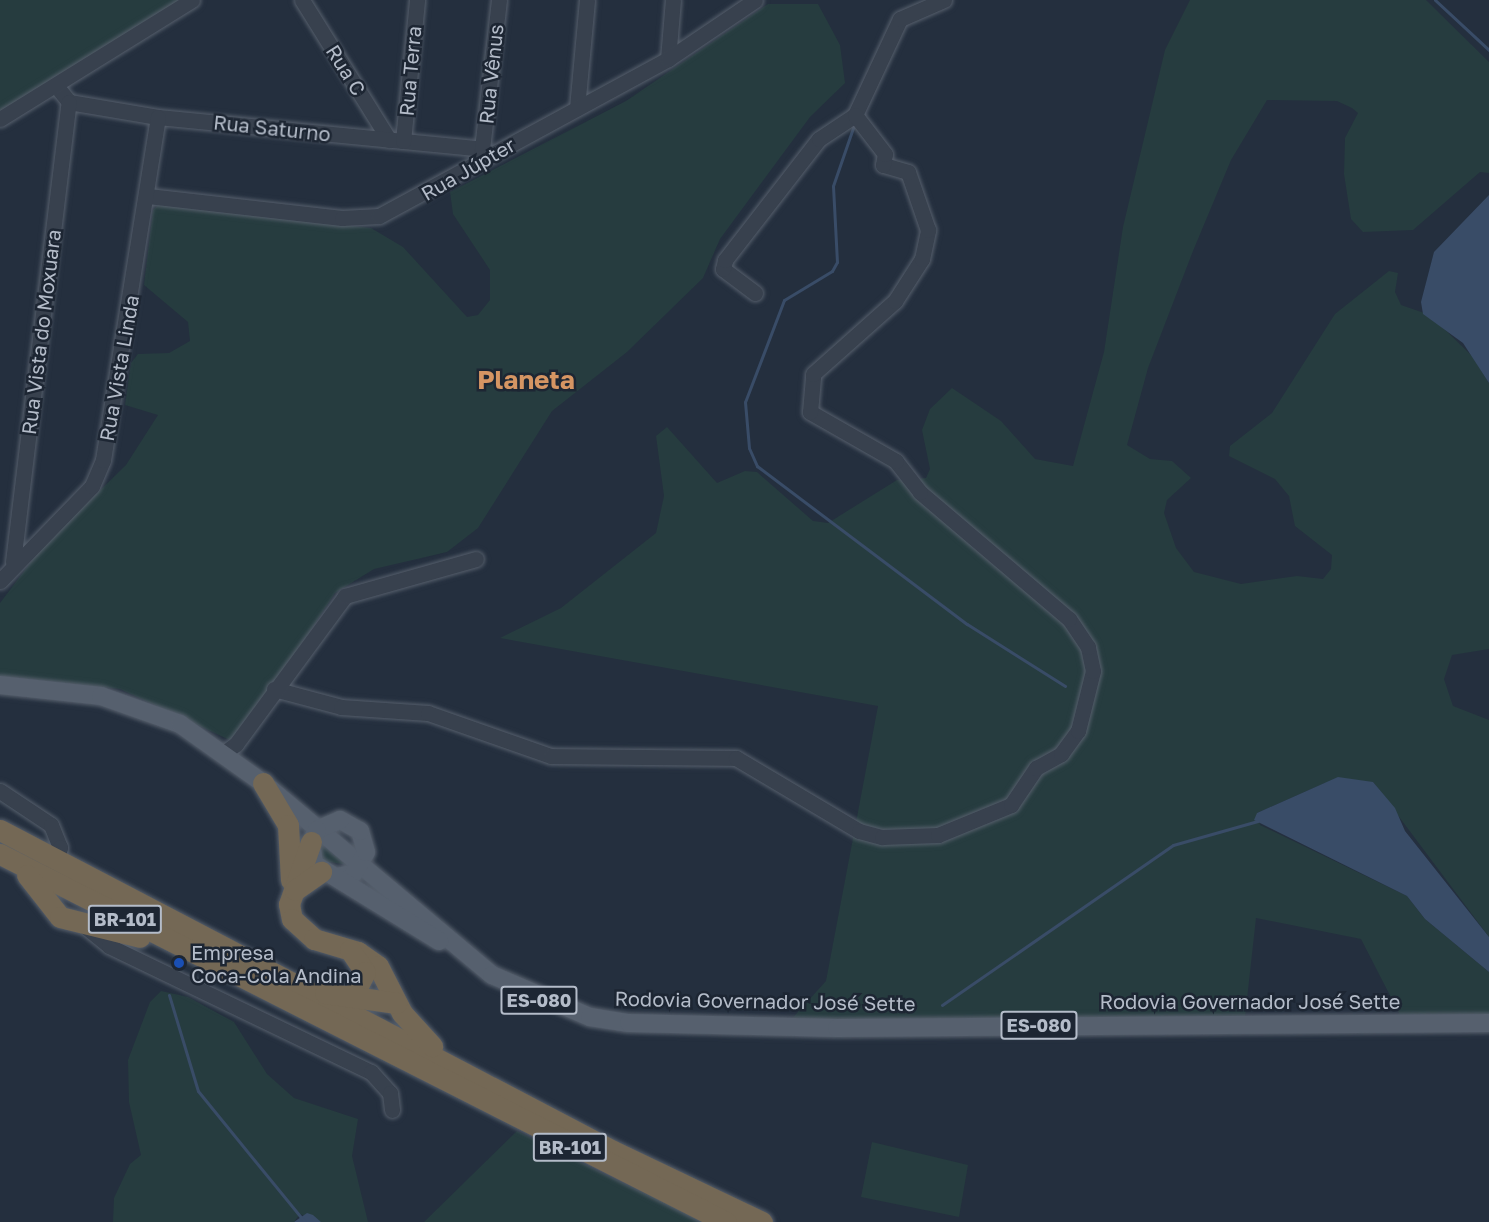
<!DOCTYPE html>
<meta charset="utf-8">
<style>
body{margin:0}
#map{position:relative;width:1489px;height:1222px;overflow:hidden;background:#242f3e;font-family:"Golos Text",sans-serif}
div>[style]{position:absolute}
[style*='--x']{left:calc(var(--x)*1px);top:calc(var(--y)*1px);width:calc(var(--w)*1px);rotate:calc(var(--a)*1deg)}
.green>*{inset:0;background:#263c3f}
.water>*{inset:0;background:#394c67}
.stream>*{height:3px;margin:-1.5px;padding:0 1.5px;transform-origin:1.5px;border-radius:1.5px;background:#394c67}
.roads{filter:drop-shadow(0 0 2px #565f6c) drop-shadow(0 0 2px #565f6c)}
.minor>*{height:15px;margin:-7.5px;padding:0 7.5px;transform-origin:7.5px;border-radius:7.5px;background:#38414e}
.major>*{height:18px;margin:-9px;padding:0 9px;transform-origin:9px;border-radius:9px;background:#56606e}
.highway>*{height:21px;margin:-10.5px;padding:0 10.5px;transform-origin:10.5px;border-radius:10.5px;background:#746855}
.dots>*{width:16px;height:16px;translate:-50% -50%;box-sizing:border-box;border:3px solid #1d2633;border-radius:50%}
span{translate:-50% -50%;white-space:nowrap;text-align:center;line-height:1.15;-webkit-text-stroke:5px #1d2633;paint-order:stroke}
.shield-label span{padding:2px 4px;background:#1d2633;border:2px solid;border-radius:4px;-webkit-text-stroke-width:0}
.shield-label{font-size:18px;color:#b4bcc9;font-weight:700}
.street-label{font-size:20px;color:#b4bcc9}
.poi-label{font-size:20px;color:#b4bcc9}
.left{translate:0 -50%;text-align:left}
.district-label{font-size:26px;color:#d59563;font-weight:700}
</style>
<div id="map">
<div class="green">
<div style="clip-path:polygon(0 0,190px 0,0 112px)"></div>
<div style="clip-path:polygon(1190px 0,1426px 0,1489px 62px,1489px 173px,1480px 172px,1413px 230px,1363px 232px,1351px 219px,1344px 174px,1345px 138px,1358px 113px,1352px 108px,1337px 101px,1267px 100px,1231px 160px,1193px 251px,1148px 368px,1127px 445px,1150px 459px,1172px 461px,1191px 478px,1167px 500px,1164px 513px,1176px 548px,1194px 572px,1241px 584px,1297px 576px,1323px 579px,1331px 569px,1332px 555px,1295px 526px,1289px 496px,1275px 479px,1229px 456px,1230px 446px,1272px 413px,1335px 314px,1389px 271px,1398px 273px,1395px 292px,1401px 305px,1430px 315px,1473px 357px,1489px 383px,1489px 649px,1452px 655px,1444px 679px,1453px 706px,1489px 720px,1489px 937px,1373px 782px,1325px 783px,1257px 813px,1260px 825px,1407px 896px,1425px 919px,1489px 972px,1489px 1014px,1400px 1015px,1361px 939px,1256px 918px,1245px 1017px,788px 1023px,826px 981px,878px 706px,500px 638px,561px 608px,656px 533px,664px 496px,656px 436px,667px 427px,717px 483px,745px 471px,757px 472px,813px 521px,828px 523px,897px 480px,926px 478px,930px 469px,922px 430px,930px 409px,952px 388px,1001px 421px,1035px 459px,1073px 466px,1104px 352px,1123px 227px,1165px 50px)"></div>
<div style="clip-path:polygon(768px 4px,818px 4px,840px 45px,845px 83px,810px 117px,720px 239px,703px 278px,627px 352px,552px 411px,478px 528px,447px 552px,374px 569px,335px 593px,239px 740px,234px 742px,120px 689px,0 676px,0 603px,43px 546px,126px 465px,158px 415px,125px 405px,131px 363px,138px 354px,169px 353px,190px 341px,188px 322px,144px 285px,153px 210px,158px 205px,371px 228px,403px 247px,467px 317px,478px 315px,490px 300px,490px 270px,453px 214px,450px 192px,626px 101px)"></div>
<div style="clip-path:polygon(317px 841px,347px 865px,320px 860px)"></div>
<div style="clip-path:polygon(161px 991px,188px 997px,234px 1022px,267px 1074px,294px 1098px,358px 1119px,352px 1156px,368px 1222px,321px 1222px,300px 1214px,294px 1222px,113px 1222px,114px 1198px,130px 1164px,141px 1155px,129px 1102px,128px 1060px,150px 1002px)"></div>
<div style="clip-path:polygon(517px 1131px,602px 1173px,705px 1222px,424px 1222px)"></div>
<div style="clip-path:polygon(872px 1142px,968px 1165px,959px 1217px,861px 1197px)"></div>
</div>
<div class="water">
<div style="clip-path:polygon(1489px 195px,1489px 383px,1463px 343px,1423px 314px,1421px 302px,1434px 252px)"></div>
<div style="clip-path:polygon(1338px 777px,1373px 782px,1395px 808px,1405px 831px,1489px 937px,1489px 972px,1425px 919px,1407px 896px,1254px 820px,1257px 813px)"></div>
<div style="clip-path:polygon(307px 1213px,313px 1215px,321px 1222px,294px 1222px)"></div>
</div>
<div class="stream">
<div style="--x:1435;--y:0;--w:74;--a:42.8"></div>
<div style="--x:855;--y:122;--w:68;--a:109"></div>
<div style="--x:833;--y:186;--w:76;--a:87"></div>
<div style="--x:837;--y:262;--w:10;--a:119"></div>
<div style="--x:832;--y:271;--w:56;--a:148.9"></div>
<div style="--x:784;--y:300;--w:109;--a:110.9"></div>
<div style="--x:745;--y:402;--w:46;--a:85"></div>
<div style="--x:749;--y:448;--w:20;--a:66"></div>
<div style="--x:757;--y:466;--w:263;--a:37"></div>
<div style="--x:967;--y:624;--w:116;--a:32.3"></div>
<div style="--x:169;--y:995;--w:100;--a:73.2"></div>
<div style="--x:198;--y:1091;--w:169;--a:50.8"></div>
<div style="--x:942;--y:1005;--w:281;--a:-34.7"></div>
<div style="--x:1173;--y:845;--w:88;--a:-15.8"></div>
</div>
<div class="roads">
<div class="minor">
<div style="--x:302;--y:0;--w:165;--a:58.1"></div>
<div style="--x:668;--y:59;--w:59;--a:-85.2"></div>
<div style="--x:57;--y:87;--w:19;--a:51"></div>
<div style="--x:69;--y:102;--w:90;--a:9.6"></div>
<div style="--x:158;--y:117;--w:326;--a:5.6"></div>
<div style="--x:482;--y:149;--w:12;--a:95"></div>
<div style="--x:577;--y:108;--w:108;--a:-84.7"></div>
<div style="--x:0;--y:119;--w:226;--a:-31.8"></div>
<div style="--x:403;--y:141;--w:142;--a:-84.3"></div>
<div style="--x:482;--y:149;--w:150;--a:-83.5"></div>
<div style="--x:148;--y:196;--w:195;--a:6.5"></div>
<div style="--x:342;--y:218;--w:37;--a:-3"></div>
<div style="--x:379;--y:216;--w:329;--a:-28.5"></div>
<div style="--x:668;--y:59;--w:105;--a:-34.1"></div>
<div style="--x:755;--y:293;--w:40;--a:-143"></div>
<div style="--x:723;--y:269;--w:9;--a:-77"></div>
<div style="--x:725;--y:260;--w:153;--a:-52.2"></div>
<div style="--x:819;--y:139;--w:43;--a:-33.7"></div>
<div style="--x:855;--y:115;--w:106;--a:-64.9"></div>
<div style="--x:900;--y:19;--w:48;--a:-23.4"></div>
<div style="--x:13;--y:562;--w:463;--a:-83.1"></div>
<div style="--x:0;--y:581;--w:132;--a:-45.9"></div>
<div style="--x:92;--y:486;--w:28;--a:-67"></div>
<div style="--x:103;--y:460;--w:347;--a:-80.9"></div>
<div style="--x:274;--y:689;--w:69;--a:15"></div>
<div style="--x:341;--y:707;--w:87;--a:3.9"></div>
<div style="--x:428;--y:713;--w:130;--a:19.3"></div>
<div style="--x:551;--y:756;--w:185;--a:0.6"></div>
<div style="--x:736;--y:758;--w:143;--a:30.7"></div>
<div style="--x:859;--y:831;--w:24;--a:15"></div>
<div style="--x:882;--y:837;--w:56;--a:-2"></div>
<div style="--x:938;--y:835;--w:79;--a:-22.3"></div>
<div style="--x:1011;--y:805;--w:45;--a:-56"></div>
<div style="--x:1036;--y:768;--w:29;--a:-29"></div>
<div style="--x:1061;--y:754;--w:29;--a:-54"></div>
<div style="--x:1078;--y:731;--w:62;--a:-76"></div>
<div style="--x:1093;--y:671;--w:25;--a:-102"></div>
<div style="--x:1088;--y:647;--w:34;--a:-124"></div>
<div style="--x:1069;--y:619;--w:196;--a:-139.6"></div>
<div style="--x:920;--y:492;--w:39;--a:-128"></div>
<div style="--x:896;--y:461;--w:99;--a:-150.3"></div>
<div style="--x:810;--y:412;--w:38;--a:-85"></div>
<div style="--x:813;--y:374;--w:110;--a:-41.7"></div>
<div style="--x:895;--y:301;--w:50;--a:-57.3"></div>
<div style="--x:922;--y:259;--w:30;--a:-78"></div>
<div style="--x:928;--y:230;--w:61;--a:-109"></div>
<div style="--x:908;--y:172;--w:26;--a:-164"></div>
<div style="--x:883;--y:165;--w:11;--a:-80"></div>
<div style="--x:885;--y:154;--w:49;--a:-127.6"></div>
<div style="--x:224;--y:753;--w:15;--a:-37"></div>
<div style="--x:236;--y:744;--w:184;--a:-53.6"></div>
<div style="--x:345;--y:596;--w:136;--a:-15.8"></div>
<div style="--x:0;--y:791;--w:61;--a:33.7"></div>
<div style="--x:51;--y:825;--w:24;--a:68"></div>
<div style="--x:60;--y:847;--w:13;--a:103"></div>
<div style="--x:82;--y:924;--w:35;--a:39"></div>
<div style="--x:109;--y:946;--w:291;--a:25.7"></div>
<div style="--x:371;--y:1072;--w:28;--a:48"></div>
<div style="--x:390;--y:1093;--w:17;--a:83"></div>
</div>
<div class="major">
<div style="--x:0;--y:685;--w:102;--a:6.2"></div>
<div style="--x:101;--y:696;--w:84;--a:19.5"></div>
<div style="--x:180;--y:724;--w:102;--a:35.4"></div>
<div style="--x:263;--y:783;--w:299;--a:40"></div>
<div style="--x:492;--y:975;--w:107;--a:23.2"></div>
<div style="--x:590;--y:1017;--w:39;--a:9"></div>
<div style="--x:629;--y:1023;--w:208;--a:1.4"></div>
<div style="--x:837;--y:1028;--w:652;--a:-0.44"></div>
<div style="--x:337;--y:877;--w:17;--a:-13"></div>
<div style="--x:354;--y:873;--w:24;--a:-60"></div>
<div style="--x:366;--y:852;--w:22;--a:-106"></div>
<div style="--x:360;--y:831;--w:23;--a:-151"></div>
<div style="--x:340;--y:820;--w:25;--a:157"></div>
<div style="--x:317;--y:830;--w:13;--a:117"></div>
<div style="--x:311;--y:842;--w:22;--a:82"></div>
<div style="--x:314;--y:864;--w:147;--a:31.6"></div>
</div>
<div class="highway">
<div style="--x:263;--y:783;--w:49;--a:59.2"></div>
<div style="--x:288;--y:825;--w:55;--a:86.9"></div>
<div style="--x:0;--y:830;--w:692;--a:27.64"></div>
<div style="--x:613;--y:1151;--w:165;--a:25.5"></div>
<div style="--x:311;--y:842;--w:66;--a:109.5"></div>
<div style="--x:289;--y:904;--w:15;--a:79"></div>
<div style="--x:292;--y:919;--w:30;--a:42"></div>
<div style="--x:314;--y:939;--w:46;--a:16.5"></div>
<div style="--x:358;--y:952;--w:24;--a:35"></div>
<div style="--x:378;--y:966;--w:53;--a:62.9"></div>
<div style="--x:402;--y:1013;--w:45;--a:47.7"></div>
<div style="--x:0;--y:854;--w:814;--a:26.88"></div>
<div style="--x:27;--y:875;--w:53;--a:51.8"></div>
<div style="--x:60;--y:917;--w:82;--a:14"></div>
<div style="--x:295;--y:890;--w:32;--a:-35"></div>
<div style="--x:350;--y:950;--w:27;--a:56"></div>
<div style="--x:365;--y:972;--w:27;--a:117"></div>
<div style="--x:325;--y:993;--w:72;--a:8"></div>
</div>
</div>
<div class="dots">
<div style="left:179px;top:963px;background:#1a4fb4"></div>
</div>
<div class="shield-label">
<span style="left:125px;top:919px">BR-101</span>
<span style="left:539px;top:1000px">ES-080</span>
<span style="left:1039px;top:1025px">ES-080</span>
<span style="left:570px;top:1147px">BR-101</span>
</div>
<div class="street-label">
<span style="left:346px;top:70px;rotate:58deg">Rua C</span>
<span style="left:410px;top:71px;rotate:-85deg">Rua Terra</span>
<span style="left:491px;top:74px;rotate:-84deg">Rua Vênus</span>
<span style="left:272px;top:128px;rotate:6deg">Rua Saturno</span>
<span style="left:468px;top:169px;rotate:-30deg">Rua Júpter</span>
<span style="left:41px;top:332px;rotate:-83deg">Rua Vista do Moxuara</span>
<span style="left:119px;top:368px;rotate:-80deg">Rua Vista Linda</span>
<span style="left:765px;top:1001px;rotate:1deg">Rodovia Governador José Sette</span>
<span style="left:1250px;top:1001px">Rodovia Governador José Sette</span>
</div>
<div class="poi-label">
<span class="left" style="left:191px;top:964px">Empresa<br>Coca-Cola Andina</span>
</div>
<div class="district-label">
<span style="left:526px;top:380px">Planeta</span>
</div>
</div>
